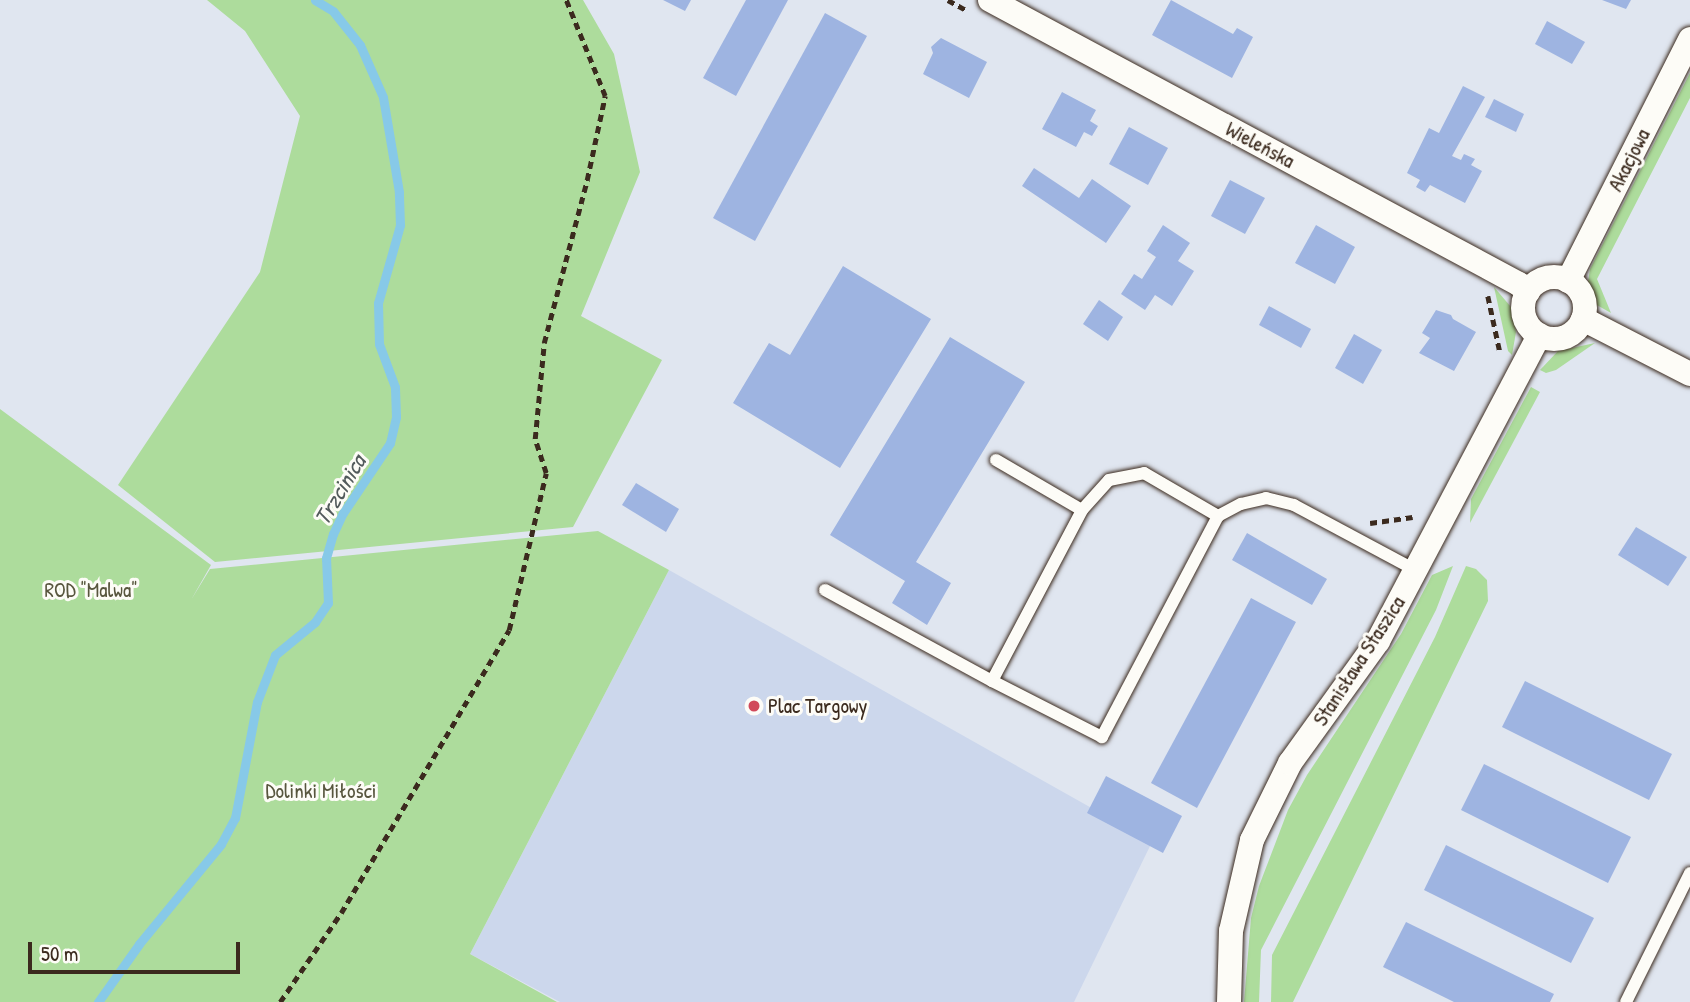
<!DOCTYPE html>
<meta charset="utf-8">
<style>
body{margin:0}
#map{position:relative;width:1690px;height:1002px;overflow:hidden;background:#e0e6f0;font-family:"Patrick Hand",sans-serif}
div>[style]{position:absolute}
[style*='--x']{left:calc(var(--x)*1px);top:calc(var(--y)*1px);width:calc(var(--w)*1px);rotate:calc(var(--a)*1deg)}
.built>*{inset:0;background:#ccd7ec}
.green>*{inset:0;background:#addc9c}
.stream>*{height:9px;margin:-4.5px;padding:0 4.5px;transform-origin:4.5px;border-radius:4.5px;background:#87c9e8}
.building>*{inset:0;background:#9eb4e1}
.path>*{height:4.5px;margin-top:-2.25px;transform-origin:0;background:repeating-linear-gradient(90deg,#3b2a1e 0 7px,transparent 0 12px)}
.roads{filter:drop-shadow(0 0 2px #3b2a1e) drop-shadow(0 0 2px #3b2a1e)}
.lane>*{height:12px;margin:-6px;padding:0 6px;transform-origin:6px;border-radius:6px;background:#fdfcf7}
.street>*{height:24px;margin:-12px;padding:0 12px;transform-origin:12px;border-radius:12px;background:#fdfcf7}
.street>.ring{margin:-12px;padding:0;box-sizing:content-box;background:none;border:24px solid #fdfcf7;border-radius:50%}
.dots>*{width:19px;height:19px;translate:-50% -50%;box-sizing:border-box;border:4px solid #fdfcf7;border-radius:50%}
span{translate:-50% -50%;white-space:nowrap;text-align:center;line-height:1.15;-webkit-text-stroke:6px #fdfcf7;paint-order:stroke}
.street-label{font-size:21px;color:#3b2a1e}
.park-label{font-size:21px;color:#58563e}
.poi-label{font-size:21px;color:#3b2a1e}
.left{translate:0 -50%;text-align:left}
.water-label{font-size:23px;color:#525a5b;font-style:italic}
.scale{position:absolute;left:28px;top:942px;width:212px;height:32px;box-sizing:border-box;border:4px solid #3b2a1e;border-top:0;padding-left:9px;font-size:21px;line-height:24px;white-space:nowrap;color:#3b2a1e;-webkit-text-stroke:5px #fdfcf7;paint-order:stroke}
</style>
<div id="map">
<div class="built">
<div style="clip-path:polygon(669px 570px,1152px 842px,1074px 1002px,560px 1002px,470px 954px)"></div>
</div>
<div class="green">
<div style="clip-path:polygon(207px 0,583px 0,614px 54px,640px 172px,581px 316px,662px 360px,573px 527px,215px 562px,118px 485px,260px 272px,300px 116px,245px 31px)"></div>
<div style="clip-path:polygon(1690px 73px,1690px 98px,1597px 279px,1611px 313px,1595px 304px,1588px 282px,1590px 269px)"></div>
<div style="clip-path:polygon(1494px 287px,1511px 307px,1516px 332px,1512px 355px,1508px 351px)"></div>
<div style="clip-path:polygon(1595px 343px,1556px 370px,1546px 373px,1540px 370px,1558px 351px)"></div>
<div style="clip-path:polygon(1531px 387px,1540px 392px,1470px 523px,1471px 499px)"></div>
<div style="clip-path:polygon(0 409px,211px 565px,191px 600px,210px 569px,598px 531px,669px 570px,470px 954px,557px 1002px,0 1002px)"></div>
<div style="clip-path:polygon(1453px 566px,1436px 610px,1261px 950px,1259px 1002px,1244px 1002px,1251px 918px,1259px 886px,1288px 810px,1307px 775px,1401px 634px,1432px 575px)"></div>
<div style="clip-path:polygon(1466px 566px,1476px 569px,1487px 580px,1488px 601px,1293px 1002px,1271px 1002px,1272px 955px,1435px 637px)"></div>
</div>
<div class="stream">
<div style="--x:98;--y:1002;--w:71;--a:-54.7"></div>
<div style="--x:139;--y:944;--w:129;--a:-50.6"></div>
<div style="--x:221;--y:844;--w:30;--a:-62"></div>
<div style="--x:235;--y:818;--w:118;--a:-79.3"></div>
<div style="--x:257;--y:702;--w:50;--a:-69"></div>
<div style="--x:275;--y:655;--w:52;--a:-39.5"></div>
<div style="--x:315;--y:622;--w:23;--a:-56"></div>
<div style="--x:328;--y:603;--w:45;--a:-92.5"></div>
<div style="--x:326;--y:558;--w:25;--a:-74"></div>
<div style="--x:333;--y:534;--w:23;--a:-65"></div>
<div style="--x:343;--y:513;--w:84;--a:-56.1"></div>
<div style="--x:390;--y:443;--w:27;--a:-77"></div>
<div style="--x:396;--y:417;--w:30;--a:-92"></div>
<div style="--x:395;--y:387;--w:46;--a:-110.4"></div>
<div style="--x:379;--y:344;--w:41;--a:-91.4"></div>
<div style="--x:378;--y:303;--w:81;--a:-74.2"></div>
<div style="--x:400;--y:225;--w:33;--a:-92"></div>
<div style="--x:399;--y:192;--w:96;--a:-99.6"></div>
<div style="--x:383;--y:97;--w:57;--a:-113.9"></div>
<div style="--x:360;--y:45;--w:43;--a:-128.5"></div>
<div style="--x:333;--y:11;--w:21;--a:-149"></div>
</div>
<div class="building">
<div style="clip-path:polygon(663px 0,691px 0,685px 11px)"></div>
<div style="clip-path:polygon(746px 0,788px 0,736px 96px,703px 78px)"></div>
<div style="clip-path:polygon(1171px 0,1233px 34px,1237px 28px,1253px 37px,1232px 78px,1152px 35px)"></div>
<div style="clip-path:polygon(1602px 0,1631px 0,1626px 9px)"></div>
<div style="clip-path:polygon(825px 13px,867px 36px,755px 241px,713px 218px)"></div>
<div style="clip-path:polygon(1547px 21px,1585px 42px,1572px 64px,1535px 44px)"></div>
<div style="clip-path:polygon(941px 38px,987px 62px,969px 98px,923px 74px,933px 53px,931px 47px)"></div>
<div style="clip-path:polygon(1463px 86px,1485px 97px,1452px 156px,1461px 160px,1464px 154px,1475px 159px,1471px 165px,1482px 171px,1465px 203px,1430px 185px,1425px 192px,1416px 187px,1420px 180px,1407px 173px,1429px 128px,1439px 133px)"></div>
<div style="clip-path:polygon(1062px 92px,1096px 110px,1090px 121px,1098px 126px,1092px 136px,1084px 132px,1076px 147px,1042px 129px)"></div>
<div style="clip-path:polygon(1494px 99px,1524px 114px,1516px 132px,1485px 117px)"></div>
<div style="clip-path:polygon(1129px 127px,1168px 148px,1148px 185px,1109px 164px)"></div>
<div style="clip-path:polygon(1034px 168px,1079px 198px,1092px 179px,1131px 206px,1106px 243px,1022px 186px)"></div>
<div style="clip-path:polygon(1230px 180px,1265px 198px,1245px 234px,1211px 216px)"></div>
<div style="clip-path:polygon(1163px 225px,1190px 243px,1178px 261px,1194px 271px,1172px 306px,1155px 295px,1145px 310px,1121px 294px,1134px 274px,1142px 279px,1156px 257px,1147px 251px)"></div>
<div style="clip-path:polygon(1316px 225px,1355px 247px,1335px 284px,1295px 263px)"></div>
<div style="clip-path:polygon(843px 266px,931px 319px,840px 468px,733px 403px,769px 343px,790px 355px)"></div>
<div style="clip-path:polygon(1099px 300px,1123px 317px,1108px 341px,1083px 324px)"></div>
<div style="clip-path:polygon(1269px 306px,1311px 329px,1301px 348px,1259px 325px)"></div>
<div style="clip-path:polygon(1436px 310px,1451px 315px,1453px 319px,1476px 332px,1454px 371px,1419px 353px,1430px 338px,1422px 333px)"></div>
<div style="clip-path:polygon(1354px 334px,1382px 350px,1363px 384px,1335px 368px)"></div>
<div style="clip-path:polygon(950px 337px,1025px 382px,916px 562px,951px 583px,927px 625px,892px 603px,905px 581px,830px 535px)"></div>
<div style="clip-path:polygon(636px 483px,679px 509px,666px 532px,622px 505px)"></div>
<div style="clip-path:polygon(1636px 527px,1687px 557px,1668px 586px,1618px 555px)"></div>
<div style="clip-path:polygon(1247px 533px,1327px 579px,1312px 605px,1232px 560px)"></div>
<div style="clip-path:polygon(1251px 598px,1296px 622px,1197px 808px,1151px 783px)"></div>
<div style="clip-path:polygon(1525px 681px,1672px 754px,1649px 800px,1502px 727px)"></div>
<div style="clip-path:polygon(1484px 764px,1631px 837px,1608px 883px,1461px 810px)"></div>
<div style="clip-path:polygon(1106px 776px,1182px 816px,1163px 853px,1087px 813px)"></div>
<div style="clip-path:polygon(1446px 845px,1594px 918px,1571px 963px,1424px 890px)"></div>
<div style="clip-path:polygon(1406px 922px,1554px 994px,1550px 1002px,1454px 1002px,1383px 967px)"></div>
</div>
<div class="path">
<div style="--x:948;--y:0;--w:21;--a:29"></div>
<div style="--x:1488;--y:296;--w:57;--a:77.9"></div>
<div style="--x:1370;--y:523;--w:43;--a:-7.9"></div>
<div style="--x:280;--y:1002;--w:108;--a:-55.6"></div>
<div style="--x:341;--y:913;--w:329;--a:-59.3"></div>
<div style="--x:509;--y:630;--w:161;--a:-76.7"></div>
<div style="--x:546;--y:473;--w:36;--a:-108"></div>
<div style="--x:535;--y:439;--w:96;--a:-84.6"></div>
<div style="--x:544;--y:343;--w:169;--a:-75.2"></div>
<div style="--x:587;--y:180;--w:86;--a:-77.9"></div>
<div style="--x:605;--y:96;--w:104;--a:-112.1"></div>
</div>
<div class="roads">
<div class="lane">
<div style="--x:996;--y:460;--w:99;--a:30.2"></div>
<div style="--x:1218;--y:516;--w:250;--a:117.7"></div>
<div style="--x:1102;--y:737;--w:123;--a:-153"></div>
<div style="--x:992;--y:681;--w:193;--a:-62.2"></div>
<div style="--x:1082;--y:510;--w:40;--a:-48"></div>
<div style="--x:1109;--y:480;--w:36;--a:-11"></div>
<div style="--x:1144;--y:473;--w:86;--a:30.2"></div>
<div style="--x:1218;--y:516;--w:26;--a:-28"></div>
<div style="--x:1241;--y:504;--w:26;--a:-13"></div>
<div style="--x:1266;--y:498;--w:29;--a:14"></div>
<div style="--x:1294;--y:505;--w:140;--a:28.2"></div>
<div style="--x:825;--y:590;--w:190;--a:28.6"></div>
<div style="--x:1626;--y:1002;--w:144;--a:-63.6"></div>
</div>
<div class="street">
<div style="--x:990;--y:0;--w:600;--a:28.23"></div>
<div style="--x:1519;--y:284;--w:12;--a:42"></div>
<div class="ring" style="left:1523px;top:277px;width:38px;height:38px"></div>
<div style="--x:1568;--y:281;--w:271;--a:-63.2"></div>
<div style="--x:1583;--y:319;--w:120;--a:27.2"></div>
<div style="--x:1229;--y:1002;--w:71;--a:-88.4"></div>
<div style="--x:1231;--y:931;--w:93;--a:-77"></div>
<div style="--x:1252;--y:840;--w:86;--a:-63.7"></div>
<div style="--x:1290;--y:763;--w:150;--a:-54.2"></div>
<div style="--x:1378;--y:641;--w:346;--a:-62.2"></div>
</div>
</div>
<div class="dots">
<div style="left:754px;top:706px;background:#d1495b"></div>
</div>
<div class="street-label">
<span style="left:1260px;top:145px;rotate:28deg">Wieleńska</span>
<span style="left:1629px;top:160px;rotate:-63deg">Akacjowa</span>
<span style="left:1359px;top:661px;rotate:-57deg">Stanisława Staszica</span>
</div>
<div class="park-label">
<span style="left:91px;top:590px">ROD "Malwa"</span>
<span style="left:321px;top:791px">Dolinki Miłości</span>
</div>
<div class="poi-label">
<span class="left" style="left:768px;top:706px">Plac Targowy</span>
</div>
<div class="water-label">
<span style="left:340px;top:490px;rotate:-59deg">Trzcinica</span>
</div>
<div class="scale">50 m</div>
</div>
